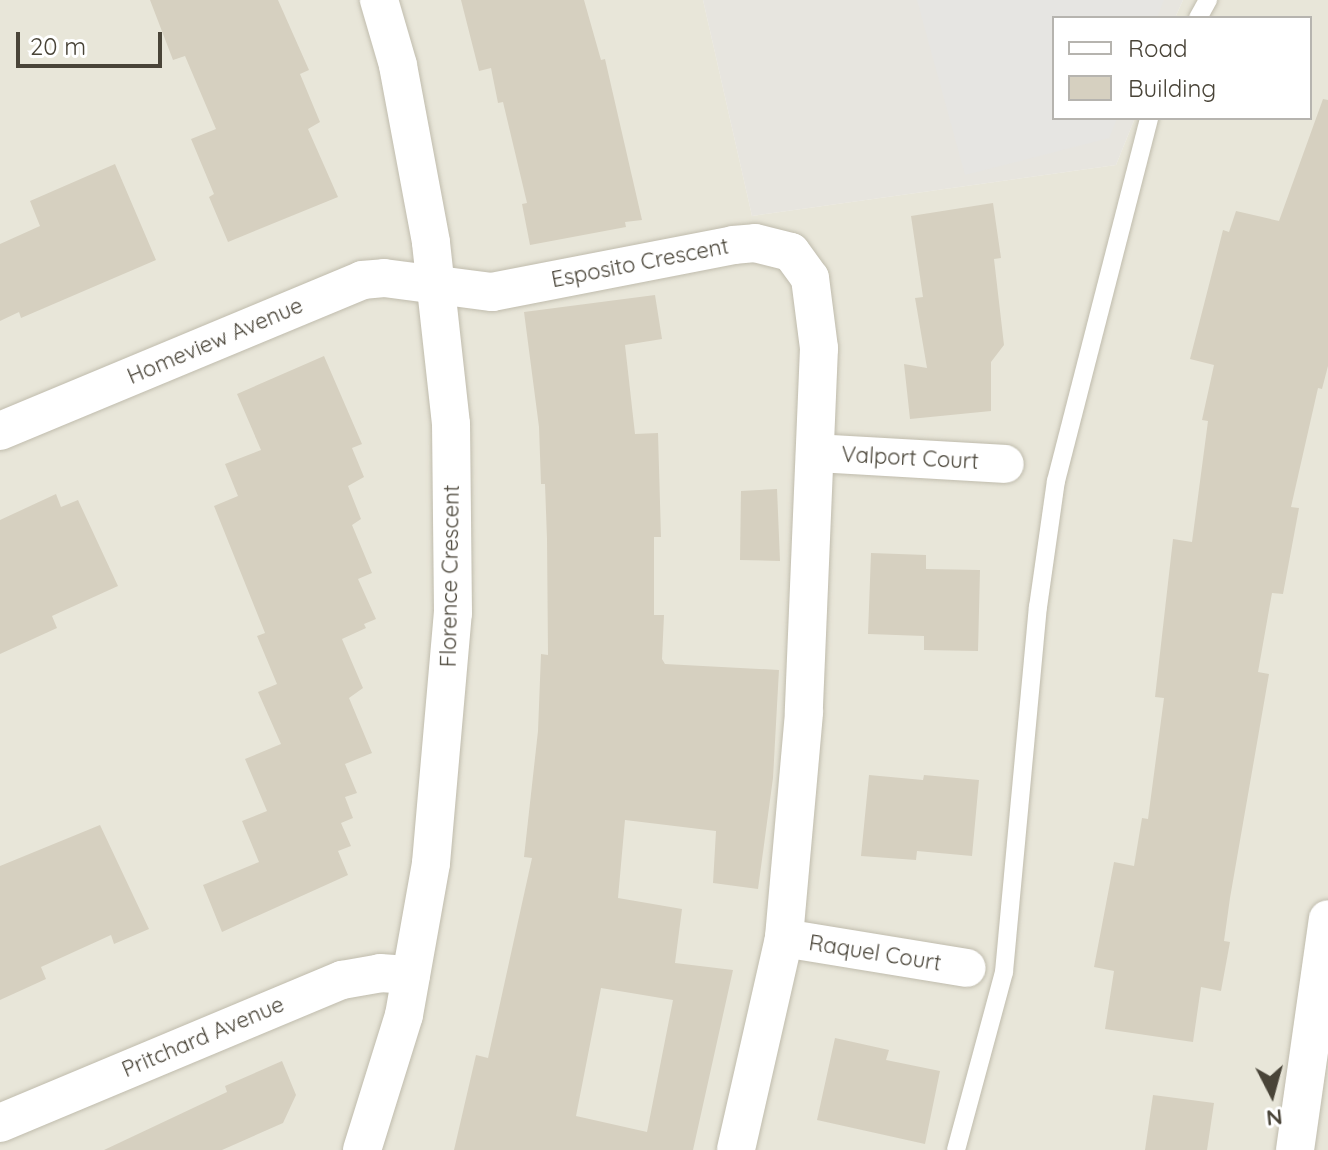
<!DOCTYPE html>
<style>
body{margin:0}
#map{position:relative;width:1328px;height:1150px;overflow:hidden;background:#f5f3ea;font-family:Quicksand,sans-serif}
div>[style]{position:absolute}
[style*='--x']{left:calc(var(--x)*1px);top:calc(var(--y)*1px);width:calc(var(--w)*1px);rotate:calc(var(--a)*1deg)}
.residential>*{inset:0;background:#e8e6d9}
.industrial>*{inset:0;background:#e7e5df}
.parking>*{inset:0;background:#e6e5e2}
.building>*{inset:0;background:#d6d0c0}
.roads{filter:drop-shadow(0 0 2px #c0bcad) drop-shadow(0 0 2px #c0bcad)}
.service>*{height:18px;margin:-9px;padding:0 9px;transform-origin:9px;border-radius:9px;background:#fff}
.minor>*{height:38px;margin:-19px;padding:0 19px;transform-origin:19px;border-radius:19px;background:#fff}
span{translate:-50% -50%;white-space:nowrap;text-align:center;line-height:1.15;-webkit-text-stroke:7px #fff;paint-order:stroke}
.street-label{font-size:22px;color:#494438}
.legend{position:absolute;left:1052px;top:16px;width:260px;height:104px;box-sizing:border-box;background:#fff;border:2px solid #b6b4af;margin:0;padding:10px 14px;list-style:none;font-size:24px;color:#494438}
.legend li{display:flex;align-items:center;gap:16px;height:40px}
.legend b{width:40px;border:2px solid #b6b4af}
.north{position:absolute;left:1232px;top:1054px;width:80px;height:80px;-webkit-text-stroke:6px #fff;paint-order:stroke;rotate:174deg;font-size:22px;font-weight:700;line-height:32px;text-align:center;color:#494438}
.north::after{content:'';display:block;margin:auto;width:28px;height:36px;background:#494438;clip-path:polygon(50% 0,100% 100%,50% 72%,0 100%)}
.scale{position:absolute;left:16px;top:32px;width:146px;height:36px;box-sizing:border-box;border:4px solid #494438;border-top:0;padding-left:10px;font-size:24px;line-height:28px;white-space:nowrap;color:#494438;-webkit-text-stroke:6px #fff;paint-order:stroke}
</style>
<div id="map">
<div class="residential">
<div style="clip-path:polygon(0 0,703px 0,752px 216px,1116px 165px,1135px 118px,1310px 118px,1310px 18px,1175px 18px,1183px 0,1328px 0,1328px 1150px,0 1150px)"></div>
</div>
<div class="industrial">
<div style="clip-path:polygon(703px 0,1183px 0,1175px 18px,1054px 18px,1054px 118px,1135px 118px,1116px 165px,752px 216px)"></div>
</div>
<div class="parking">
<div style="clip-path:polygon(917px 0,1164px 0,1157px 18px,1054px 18px,1054px 118px,1117px 118px,1109px 138px,965px 175px)"></div>
</div>
<div class="building">
<div style="clip-path:polygon(150px 0,278px 0,309px 70px,300px 74px,320px 122px,308px 129px,338px 197px,228px 242px,209px 197px,214px 194px,191px 139px,216px 129px,185px 56px,173px 60px)"></div>
<div style="clip-path:polygon(461px 0,584px 0,601px 60px,605px 59px,642px 220px,625px 222px,626px 227px,530px 245px,522px 204px,527px 203px,503px 102px,498px 103px,491px 68px,479px 71px)"></div>
<div style="clip-path:polygon(1323px 99px,1328px 100px,1328px 366px,1322px 389px,1318px 388px,1291px 507px,1299px 508px,1283px 594px,1272px 593px,1258px 672px,1269px 674px,1230px 898px,1224px 941px,1230px 942px,1221px 991px,1201px 987px,1193px 1042px,1105px 1029px,1114px 971px,1094px 967px,1114px 862px,1134px 866px,1142px 818px,1148px 819px,1164px 698px,1155px 697px,1173px 539px,1192px 542px,1208px 421px,1202px 420px,1214px 365px,1190px 359px,1223px 230px,1229px 232px,1236px 211px,1279px 221px)"></div>
<div style="clip-path:polygon(115px 164px,156px 260px,21px 318px,19px 312px,0 321px,0 244px,40px 226px,30px 201px)"></div>
<div style="clip-path:polygon(993px 203px,1001px 258px,994px 259px,1004px 345px,991px 362px,991px 411px,910px 419px,904px 364px,927px 368px,915px 298px,923px 297px,911px 216px)"></div>
<div style="clip-path:polygon(evenodd,655px 295px,662px 339px,625px 345px,635px 434px,658px 433px,661px 537px,654px 537px,654px 615px,664px 615px,662px 659px,665px 664px,779px 670px,773px 778px,758px 889px,713px 883px,716px 831px,625px 820px,618px 898px,682px 909px,675px 963px,733px 970px,693px 1150px,454px 1150px,476px 1055px,488px 1058px,532px 858px,524px 857px,538px 731px,541px 654px,548px 655px,547px 539px,545px 484px,541px 484px,539px 427px,524px 312px,655px 295px,601px 988px,673px 1000px,647px 1132px,576px 1116px,601px 988px)"></div>
<div style="clip-path:polygon(324px 356px,362px 444px,352px 448px,364px 477px,348px 486px,361px 519px,352px 525px,372px 573px,358px 579px,376px 619px,364px 624px,366px 628px,342px 639px,363px 688px,349px 698px,372px 753px,345px 764px,357px 793px,345px 797px,353px 818px,341px 823px,351px 846px,338px 851px,348px 875px,222px 932px,203px 885px,259px 862px,242px 821px,267px 811px,245px 759px,281px 744px,258px 692px,277px 684px,257px 636px,265px 633px,214px 506px,238px 496px,225px 464px,261px 450px,237px 394px)"></div>
<div style="clip-path:polygon(777px 489px,780px 561px,740px 560px,741px 491px)"></div>
<div style="clip-path:polygon(56px 494px,61px 507px,78px 500px,118px 586px,52px 616px,57px 628px,0 654px,0 520px)"></div>
<div style="clip-path:polygon(871px 553px,926px 555px,926px 569px,980px 570px,978px 651px,924px 650px,924px 636px,868px 634px)"></div>
<div style="clip-path:polygon(869px 775px,923px 780px,924px 775px,979px 780px,972px 856px,917px 851px,916px 860px,861px 856px)"></div>
<div style="clip-path:polygon(100px 825px,149px 929px,114px 944px,111px 935px,41px 967px,46px 979px,0 1000px,0 866px)"></div>
<div style="clip-path:polygon(835px 1038px,889px 1050px,886px 1060px,940px 1071px,925px 1144px,817px 1120px)"></div>
<div style="clip-path:polygon(282px 1061px,296px 1095px,283px 1123px,222px 1150px,104px 1150px,227px 1092px,225px 1086px)"></div>
<div style="clip-path:polygon(1153px 1095px,1214px 1103px,1207px 1150px,1145px 1150px)"></div>
</div>
<div class="roads">
<div class="service">
<div style="--x:1198;--y:18;--w:21;--a:-61"></div>
<div style="--x:956;--y:1150;--w:184;--a:-74.9"></div>
<div style="--x:1004;--y:972;--w:367;--a:-84.7"></div>
<div style="--x:1038;--y:607;--w:127;--a:-81.9"></div>
<div style="--x:1056;--y:481;--w:375;--a:-75.6"></div>
</div>
<div class="minor">
<div style="--x:0;--y:431;--w:392;--a:-22.6"></div>
<div style="--x:362;--y:280;--w:22;--a:-5"></div>
<div style="--x:384;--y:278;--w:109;--a:7.4"></div>
<div style="--x:492;--y:292;--w:246;--a:-11"></div>
<div style="--x:733;--y:245;--w:22;--a:-5"></div>
<div style="--x:755;--y:243;--w:37;--a:14"></div>
<div style="--x:791;--y:252;--w:32;--a:54"></div>
<div style="--x:810;--y:278;--w:71;--a:82.7"></div>
<div style="--x:819;--y:348;--w:365;--a:92.4"></div>
<div style="--x:804;--y:713;--w:226;--a:95.1"></div>
<div style="--x:784;--y:938;--w:217;--a:102.8"></div>
<div style="--x:815;--y:453;--w:190;--a:3.3"></div>
<div style="--x:784;--y:938;--w:185;--a:9.3"></div>
<div style="--x:0;--y:1123;--w:371;--a:-22.7"></div>
<div style="--x:342;--y:980;--w:39;--a:-10"></div>
<div style="--x:380;--y:973;--w:31;--a:4"></div>
<div style="--x:362;--y:1150;--w:141;--a:-72.7"></div>
<div style="--x:404;--y:1015;--w:154;--a:-79.9"></div>
<div style="--x:431;--y:863;--w:251;--a:-85"></div>
<div style="--x:453;--y:613;--w:189;--a:-90.6"></div>
<div style="--x:451;--y:424;--w:183;--a:-96.3"></div>
<div style="--x:431;--y:242;--w:180;--a:-100.6"></div>
<div style="--x:398;--y:65;--w:68;--a:-106.3"></div>
<div style="--x:1295;--y:1150;--w:233;--a:-81.9"></div>
</div>
</div>
<div class="street-label">
<span style="left:640px;top:263px;rotate:-11deg">Esposito Crescent</span>
<span style="left:215px;top:341px;rotate:-23deg">Homeview Avenue</span>
<span style="left:910px;top:458px;rotate:3deg">Valport Court</span>
<span style="left:450px;top:576px;rotate:-89deg">Florence Crescent</span>
<span style="left:875px;top:953px;rotate:9deg">Raquel Court</span>
<span style="left:203px;top:1037px;rotate:-23deg">Pritchard Avenue</span>
</div>
<ul class="legend">
<li><b style="height:10px;background:#fff"></b>Road</li>
<li><b style="height:22px;background:#d6d0c0"></b>Building</li>
</ul>
<div class="north">N</div>
<div class="scale">20 m</div>
</div>
